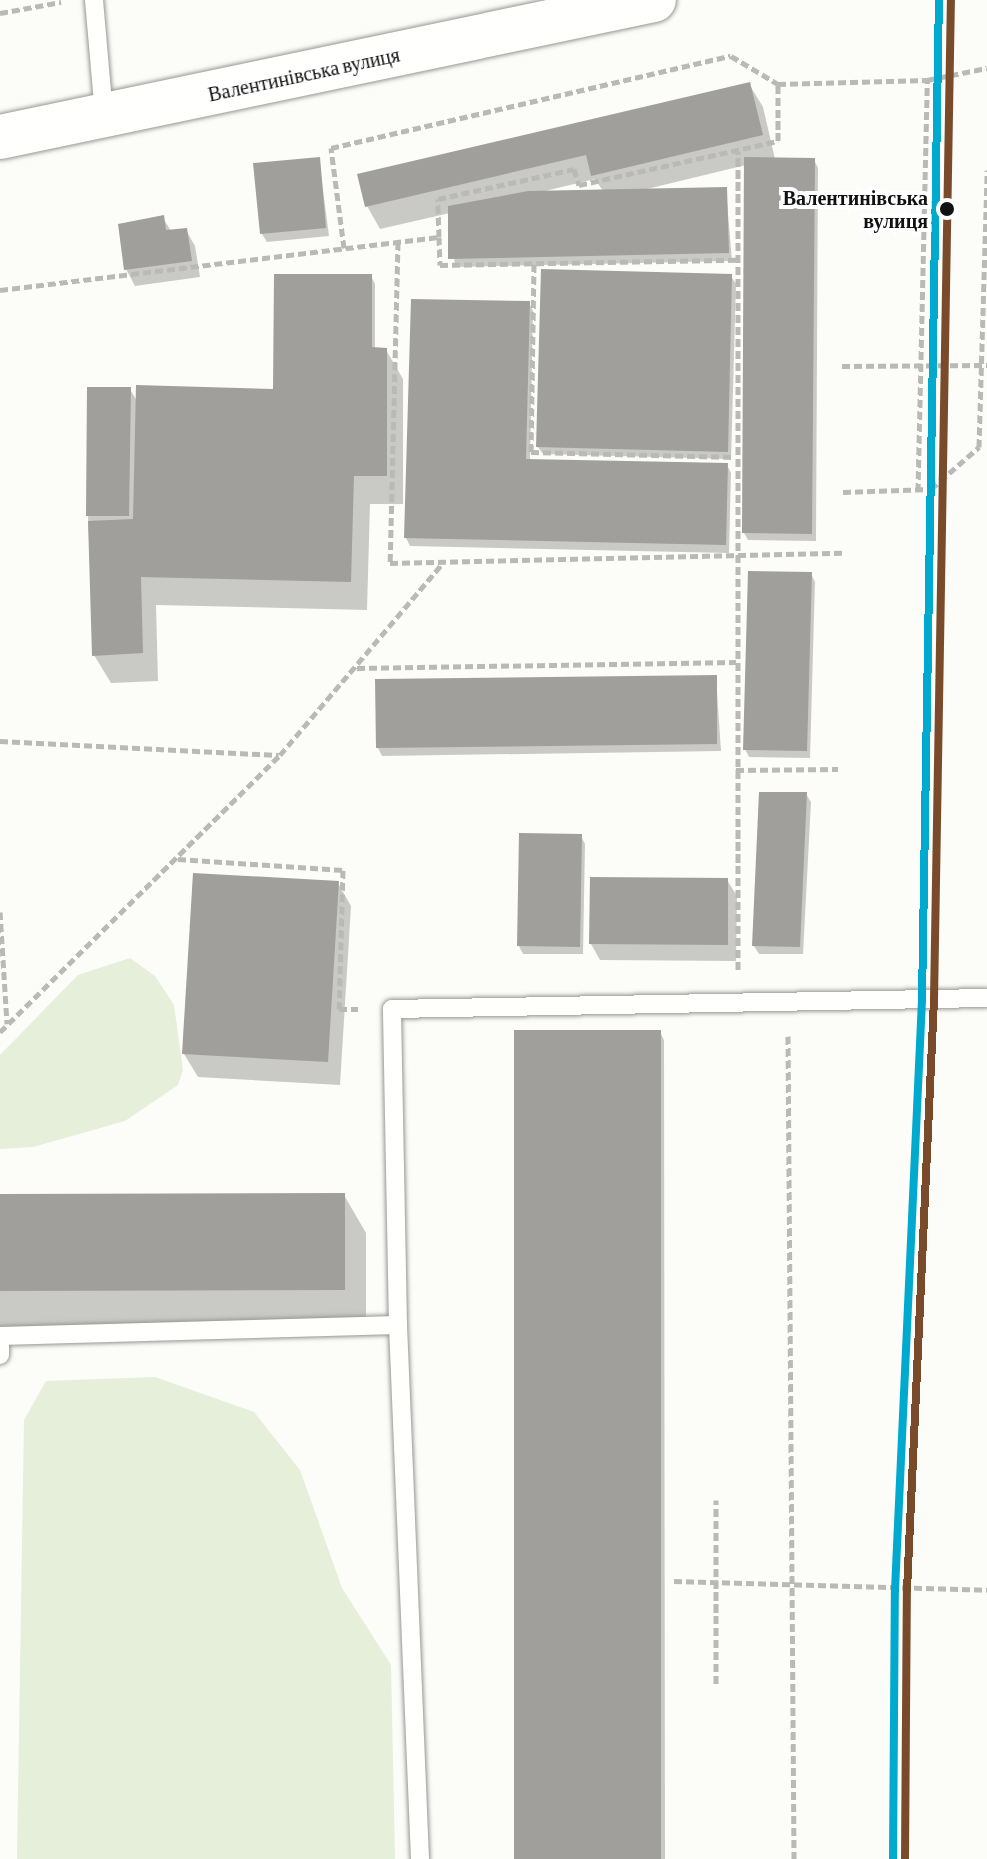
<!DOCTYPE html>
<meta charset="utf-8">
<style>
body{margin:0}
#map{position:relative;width:987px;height:1859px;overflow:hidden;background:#fcfcf8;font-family:"Crimson Pro",serif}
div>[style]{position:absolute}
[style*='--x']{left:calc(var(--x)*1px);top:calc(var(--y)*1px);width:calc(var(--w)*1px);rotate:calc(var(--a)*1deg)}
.green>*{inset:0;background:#e5efda}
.shadow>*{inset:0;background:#0003}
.building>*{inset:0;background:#a09f9c}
.path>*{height:5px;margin-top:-2.5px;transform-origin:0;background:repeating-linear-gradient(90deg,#b9b9b8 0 8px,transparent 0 12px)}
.roads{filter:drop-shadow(0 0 2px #979795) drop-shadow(0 0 2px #979795)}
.service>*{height:18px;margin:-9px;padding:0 9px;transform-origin:9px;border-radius:9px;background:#fffffe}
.tertiary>*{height:44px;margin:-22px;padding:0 22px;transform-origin:22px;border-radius:22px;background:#fffffe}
.tram-1>*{height:8px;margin:-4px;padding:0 4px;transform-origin:4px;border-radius:4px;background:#00a9ce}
.tram-2>*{height:8px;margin:-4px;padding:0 4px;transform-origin:4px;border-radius:4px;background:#7a4b2a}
.dots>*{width:22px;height:22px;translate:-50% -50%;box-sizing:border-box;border:4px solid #fff;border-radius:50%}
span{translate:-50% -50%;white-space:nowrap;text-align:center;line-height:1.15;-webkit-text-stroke:8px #fff;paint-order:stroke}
.street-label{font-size:20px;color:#111}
.stop-label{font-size:20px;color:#111;font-weight:700}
.right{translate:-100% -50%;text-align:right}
</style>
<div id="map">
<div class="green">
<div style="clip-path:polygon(130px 958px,155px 976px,174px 1005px,183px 1070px,178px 1085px,125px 1121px,33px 1147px,0 1149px,0 1055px,78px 975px)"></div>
<div style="clip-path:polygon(155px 1377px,254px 1412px,300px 1470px,342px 1588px,391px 1665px,395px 1859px,17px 1859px,24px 1420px,46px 1381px)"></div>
</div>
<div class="shadow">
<div style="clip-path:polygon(evenodd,749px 84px,763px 107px,775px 159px,814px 160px,818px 168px,816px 541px,748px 540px,744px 533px,746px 165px,647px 189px,726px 189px,732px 261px,455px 267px,450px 213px,380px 229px,367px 206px,749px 84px,595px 179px,603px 191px,545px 191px,595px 179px)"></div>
<div style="clip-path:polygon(319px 159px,329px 236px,267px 242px,262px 234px)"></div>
<div style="clip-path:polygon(163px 218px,171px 231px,186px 230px,195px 246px,200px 277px,135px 286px,126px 269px)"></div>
<div style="clip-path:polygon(371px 276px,375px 284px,375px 350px,386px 350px,403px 379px,403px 504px,370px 504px,367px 610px,156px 605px,158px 681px,111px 683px,94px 655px,88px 516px,130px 389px,138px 403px,275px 391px)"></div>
<div style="clip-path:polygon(731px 276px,736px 284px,731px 459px,543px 454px,538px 447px)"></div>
<div style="clip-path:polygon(529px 303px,533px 311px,530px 461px,727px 465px,731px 473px,729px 553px,410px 546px,406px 538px)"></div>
<div style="clip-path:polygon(811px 574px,815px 582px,810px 758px,749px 757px,745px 749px)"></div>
<div style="clip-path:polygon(716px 677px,721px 751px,382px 756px,378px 748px)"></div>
<div style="clip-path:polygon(806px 794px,811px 802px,803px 954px,759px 954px,754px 946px)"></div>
<div style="clip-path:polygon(581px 836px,585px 844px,583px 954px,523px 954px,519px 946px)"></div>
<div style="clip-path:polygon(727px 880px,737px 896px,736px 961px,600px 960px,591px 944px)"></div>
<div style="clip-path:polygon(338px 883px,351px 906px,340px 1085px,198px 1077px,184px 1054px)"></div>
<div style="clip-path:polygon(660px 1032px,664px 1040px,665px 1859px,516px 1859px)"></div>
<div style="clip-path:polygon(344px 1195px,366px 1233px,366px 1327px,0 1329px,0 1196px)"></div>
</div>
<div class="building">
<div style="clip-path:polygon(750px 82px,763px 135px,591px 176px,586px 155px,365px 207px,357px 174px)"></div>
<div style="clip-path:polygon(320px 157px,326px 228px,260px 234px,253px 163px)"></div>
<div style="clip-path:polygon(744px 157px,815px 158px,812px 534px,742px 533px)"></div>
<div style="clip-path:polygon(727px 187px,729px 253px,448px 259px,448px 206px,528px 191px)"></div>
<div style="clip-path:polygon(164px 215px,166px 230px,187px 228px,192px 261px,124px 270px,118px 224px)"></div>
<div style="clip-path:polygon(541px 269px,732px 274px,728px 452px,536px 447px)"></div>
<div style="clip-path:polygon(274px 274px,372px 274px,372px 347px,387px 348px,387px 476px,354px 476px,351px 582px,141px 577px,143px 653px,92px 656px,88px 521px,133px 519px,136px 385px,273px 389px)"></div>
<div style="clip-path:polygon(411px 299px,530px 301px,526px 459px,728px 463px,726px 545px,404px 538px)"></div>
<div style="clip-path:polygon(87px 387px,131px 387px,129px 516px,86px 516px)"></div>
<div style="clip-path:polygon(748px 571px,812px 572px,807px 751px,743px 750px)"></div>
<div style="clip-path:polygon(717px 675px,717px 744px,376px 748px,375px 679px)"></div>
<div style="clip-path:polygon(759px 792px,807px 792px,800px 947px,752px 946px)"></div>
<div style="clip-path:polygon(519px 833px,582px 834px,580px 947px,517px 946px)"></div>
<div style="clip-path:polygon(193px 873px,339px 881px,328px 1062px,182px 1054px)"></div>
<div style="clip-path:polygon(590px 877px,728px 878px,728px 945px,589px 944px)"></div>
<div style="clip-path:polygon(514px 1030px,661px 1030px,661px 1859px,514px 1859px)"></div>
<div style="clip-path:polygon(345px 1193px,345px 1290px,0 1291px,0 1194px)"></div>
</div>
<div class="path">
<div style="--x:0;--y:13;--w:62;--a:-10.2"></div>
<div style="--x:439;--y:237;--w:28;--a:88"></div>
<div style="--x:440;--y:265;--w:297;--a:-1"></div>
<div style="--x:398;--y:242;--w:321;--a:91.4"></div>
<div style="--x:390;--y:563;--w:453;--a:-1.3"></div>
<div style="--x:344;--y:248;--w:101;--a:-97.4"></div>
<div style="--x:331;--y:148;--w:410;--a:-13"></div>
<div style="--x:731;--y:56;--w:55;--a:30.8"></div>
<div style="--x:778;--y:84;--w:149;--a:-1.5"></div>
<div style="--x:927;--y:80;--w:61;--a:-11.3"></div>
<div style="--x:534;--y:264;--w:188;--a:90.9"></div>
<div style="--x:531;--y:452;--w:204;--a:1.4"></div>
<div style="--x:0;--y:290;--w:442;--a:-6.9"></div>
<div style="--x:439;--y:237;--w:38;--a:-92"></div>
<div style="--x:438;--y:199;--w:139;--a:-12.4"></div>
<div style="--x:574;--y:169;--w:17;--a:73"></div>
<div style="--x:579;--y:185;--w:204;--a:-12.5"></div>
<div style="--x:778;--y:141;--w:57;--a:-90"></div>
<div style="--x:842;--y:366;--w:145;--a:-0.4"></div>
<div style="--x:918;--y:491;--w:411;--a:-88.7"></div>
<div style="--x:843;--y:492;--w:88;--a:-2"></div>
<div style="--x:931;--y:489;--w:64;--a:-41.2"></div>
<div style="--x:979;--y:447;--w:277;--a:-88.3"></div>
<div style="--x:357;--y:668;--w:379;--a:-0.9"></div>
<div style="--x:0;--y:741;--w:279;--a:2.9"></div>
<div style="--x:736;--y:770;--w:102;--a:-0.6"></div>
<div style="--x:178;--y:859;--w:165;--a:3.8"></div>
<div style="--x:343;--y:870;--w:139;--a:91.6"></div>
<div style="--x:339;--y:1009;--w:19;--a:0"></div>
<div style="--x:0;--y:912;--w:112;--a:86.4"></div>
<div style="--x:738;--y:970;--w:819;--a:-90"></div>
<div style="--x:0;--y:1032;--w:394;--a:-44.7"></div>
<div style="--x:280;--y:755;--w:250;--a:-49.7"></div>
<div style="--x:788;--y:1036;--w:823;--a:89.58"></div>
<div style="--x:674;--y:1581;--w:313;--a:1.6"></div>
<div style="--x:716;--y:1684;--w:184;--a:-90"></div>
</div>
<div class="roads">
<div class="service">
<div style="--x:94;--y:0;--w:114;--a:85"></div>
<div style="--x:0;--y:1355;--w:19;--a:-90"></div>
<div style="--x:0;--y:1336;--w:398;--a:-1.6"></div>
<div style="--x:420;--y:1859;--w:534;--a:-92.36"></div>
<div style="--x:398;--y:1325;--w:316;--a:-91.1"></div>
<div style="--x:392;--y:1009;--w:595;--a:-1.06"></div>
</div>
<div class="tertiary">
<div style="--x:0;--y:137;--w:668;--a:-11.83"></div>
</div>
</div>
<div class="tram-1">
<div style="--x:893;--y:1859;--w:269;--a:-89.6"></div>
<div style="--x:895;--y:1590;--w:592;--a:-87.38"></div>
<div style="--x:922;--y:999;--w:999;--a:-89.03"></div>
</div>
<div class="tram-2">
<div style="--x:905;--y:1859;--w:269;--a:-89.6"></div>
<div style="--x:907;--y:1590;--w:592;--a:-87.38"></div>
<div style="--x:934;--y:999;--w:999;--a:-89.03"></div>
</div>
<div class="dots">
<div style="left:947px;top:209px;background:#111"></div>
</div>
<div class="street-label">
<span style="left:304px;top:75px;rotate:-12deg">Валентинівська вулиця</span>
</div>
<div class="stop-label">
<span class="right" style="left:928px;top:210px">Валентинівська<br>вулиця</span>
</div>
</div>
